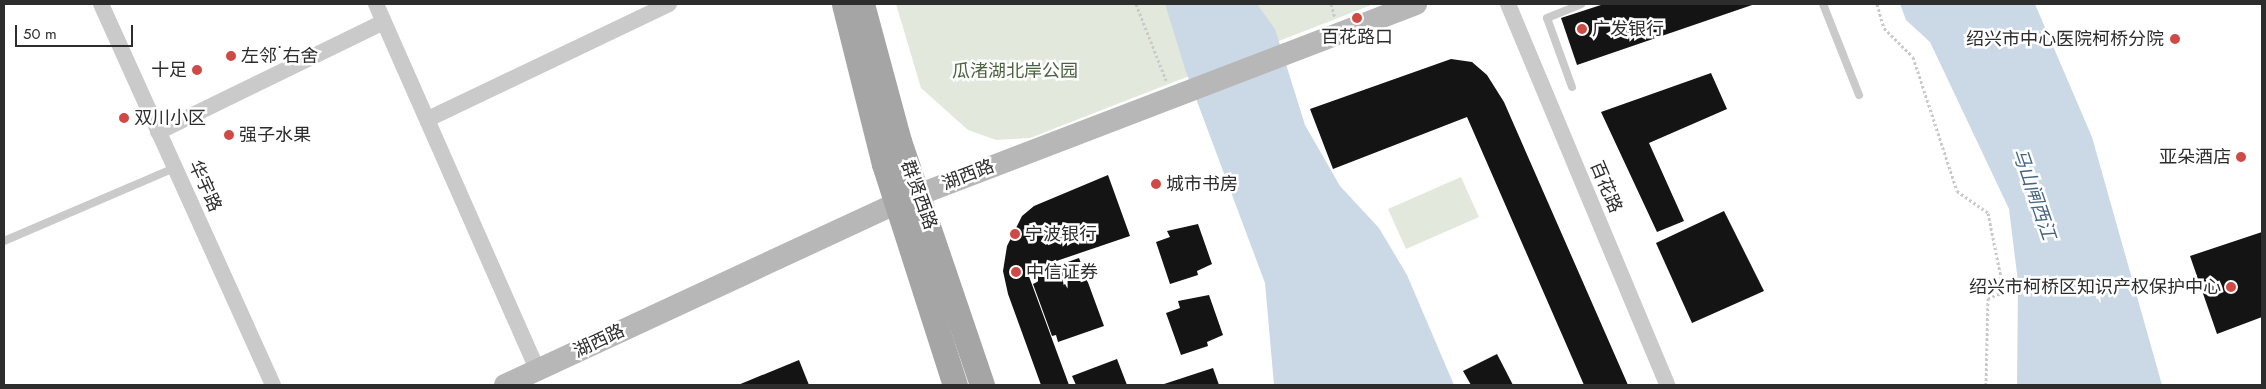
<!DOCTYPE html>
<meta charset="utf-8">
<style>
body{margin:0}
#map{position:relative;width:2266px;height:389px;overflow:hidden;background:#fff;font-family:Jost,"Noto Sans SC",sans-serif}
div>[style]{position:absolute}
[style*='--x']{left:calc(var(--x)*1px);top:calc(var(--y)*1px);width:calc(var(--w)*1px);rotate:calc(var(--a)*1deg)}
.green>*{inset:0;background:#e2e9dc}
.water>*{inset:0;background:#cbd9e7}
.building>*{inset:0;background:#141414}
.path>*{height:3px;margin-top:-1.5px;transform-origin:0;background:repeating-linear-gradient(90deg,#cacaca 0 2.5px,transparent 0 5px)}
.lane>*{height:8px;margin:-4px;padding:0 4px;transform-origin:4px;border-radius:4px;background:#cacaca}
.street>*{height:16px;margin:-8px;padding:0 8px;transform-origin:8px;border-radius:8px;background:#cacaca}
.secondary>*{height:22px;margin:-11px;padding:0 11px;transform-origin:11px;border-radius:11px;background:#b7b7b7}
.primary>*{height:25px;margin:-12.5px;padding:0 12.5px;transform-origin:12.5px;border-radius:12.5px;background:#a5a5a5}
.dots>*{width:14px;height:14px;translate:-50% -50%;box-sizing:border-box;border:2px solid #fff;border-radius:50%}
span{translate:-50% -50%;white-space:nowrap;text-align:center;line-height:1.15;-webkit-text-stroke:5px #fff;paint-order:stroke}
.poi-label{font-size:18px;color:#2d2d2d}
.left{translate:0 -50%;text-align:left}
.right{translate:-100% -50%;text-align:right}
.park-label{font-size:18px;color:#4c6340}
.street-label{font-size:18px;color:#2d2d2d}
.water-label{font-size:19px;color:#456585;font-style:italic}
.frame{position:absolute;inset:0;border:5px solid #2d2d2d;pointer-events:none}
.scale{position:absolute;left:15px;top:25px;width:118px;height:22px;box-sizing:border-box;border:2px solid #2d2d2d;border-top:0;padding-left:6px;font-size:15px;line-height:18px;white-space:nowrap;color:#2d2d2d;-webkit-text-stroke:4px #fff;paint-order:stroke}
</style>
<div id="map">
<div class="green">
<div style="clip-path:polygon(896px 4px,1374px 4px,1030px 138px,996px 140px,968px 130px,921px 88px)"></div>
<div style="clip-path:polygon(1461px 177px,1479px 217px,1406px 249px,1388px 209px)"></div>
</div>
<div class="water">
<div style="clip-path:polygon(1165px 4px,1257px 4px,1275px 29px,1305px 125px,1340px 186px,1379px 228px,1407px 275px,1454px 385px,1274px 385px,1265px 283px,1186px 72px)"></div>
<div style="clip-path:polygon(1900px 4px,2035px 4px,2092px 137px,2162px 385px,2017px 385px,2018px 282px,2009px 209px,1930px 42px,1906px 20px)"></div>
</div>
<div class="building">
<div style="clip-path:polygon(1604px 4px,1755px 4px,1577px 65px,1561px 18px)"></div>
<div style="clip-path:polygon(1451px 59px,1472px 62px,1487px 75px,1504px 102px,1628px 385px,1584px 385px,1467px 117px,1333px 169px,1310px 109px)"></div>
<div style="clip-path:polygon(1711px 73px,1727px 109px,1649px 143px,1684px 221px,1657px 232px,1601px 112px)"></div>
<div style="clip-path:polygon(1108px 175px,1130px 236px,1027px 271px,1069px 385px,1041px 385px,1008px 294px,1003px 271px,1007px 246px,1022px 216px,1034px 206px)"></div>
<div style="clip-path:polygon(1724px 211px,1764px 291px,1692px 323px,1656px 243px)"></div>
<div style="clip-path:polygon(1198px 224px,1212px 264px,1197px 271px,1198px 275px,1170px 284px,1156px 242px,1170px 237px,1167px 231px)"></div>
<div style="clip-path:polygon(2262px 232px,2262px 317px,2217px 334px,2190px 256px)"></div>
<div style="clip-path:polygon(1079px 258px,1104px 326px,1058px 342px,1056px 335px,1052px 336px,1033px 284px,1037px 282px,1034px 274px)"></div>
<div style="clip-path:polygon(1209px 295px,1223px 335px,1207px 342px,1208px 346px,1181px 355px,1166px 313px,1180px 308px,1178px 301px)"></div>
<div style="clip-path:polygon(1497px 354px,1513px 385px,1471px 385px,1463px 371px)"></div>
<div style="clip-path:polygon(1117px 359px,1127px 385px,1076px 385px,1072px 376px)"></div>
<div style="clip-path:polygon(799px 360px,809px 385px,738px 385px)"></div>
<div style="clip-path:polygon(1213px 368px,1219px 385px,1161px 385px)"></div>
</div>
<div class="path">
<div style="--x:1136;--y:4;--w:82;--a:68.5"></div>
<div style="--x:1331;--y:4;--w:15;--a:74"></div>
<div style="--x:1877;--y:4;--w:25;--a:74"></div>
<div style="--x:1884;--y:28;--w:41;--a:45"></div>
<div style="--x:1913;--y:57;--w:141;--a:71.8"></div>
<div style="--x:1957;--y:191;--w:38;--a:35"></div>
<div style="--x:1988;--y:213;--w:81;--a:78.6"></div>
<div style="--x:2004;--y:292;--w:17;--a:159"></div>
<div style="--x:1988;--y:298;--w:87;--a:91.3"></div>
</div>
<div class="lane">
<div style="--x:1823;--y:4;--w:98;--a:68.4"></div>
<div style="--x:1572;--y:87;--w:73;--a:-109.9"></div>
<div style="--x:1547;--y:18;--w:37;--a:-22"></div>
<div style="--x:4;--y:241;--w:185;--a:-23.2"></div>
</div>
<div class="street">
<div style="--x:101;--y:4;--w:418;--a:65.7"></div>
<div style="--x:376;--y:4;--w:399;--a:66.2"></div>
<div style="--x:1508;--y:4;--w:413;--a:67.3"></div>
<div style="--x:428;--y:119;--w:267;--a:-25.5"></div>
<div style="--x:158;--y:132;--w:251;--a:-26"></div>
</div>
<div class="secondary">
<div style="--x:505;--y:385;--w:432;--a:-24.9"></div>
<div style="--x:897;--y:203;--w:556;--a:-20.98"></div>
</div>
<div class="primary">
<div style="--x:844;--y:4;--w:165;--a:76"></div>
<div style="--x:884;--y:164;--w:232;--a:72.2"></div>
<div style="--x:862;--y:4;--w:142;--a:74.9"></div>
<div style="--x:899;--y:141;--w:258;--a:71.2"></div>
</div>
<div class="dots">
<div style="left:1357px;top:18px;background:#cf4a44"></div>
<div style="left:1582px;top:29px;background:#cf4a44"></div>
<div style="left:2175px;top:39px;background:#cf4a44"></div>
<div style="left:231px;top:56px;background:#cf4a44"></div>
<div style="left:197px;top:70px;background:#cf4a44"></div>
<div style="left:124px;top:118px;background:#cf4a44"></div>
<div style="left:229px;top:135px;background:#cf4a44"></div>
<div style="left:2241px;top:157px;background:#cf4a44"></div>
<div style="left:1156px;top:184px;background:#cf4a44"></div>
<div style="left:1015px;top:234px;background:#cf4a44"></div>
<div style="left:1016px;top:272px;background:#cf4a44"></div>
<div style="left:2231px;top:287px;background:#cf4a44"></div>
</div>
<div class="poi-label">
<span class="left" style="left:1592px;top:29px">广发银行</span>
<span style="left:1357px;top:37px">百花路口</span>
<span class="right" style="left:2164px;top:39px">绍兴市中心医院柯桥分院</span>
<span class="left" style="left:241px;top:56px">左邻˙右舍</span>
<span class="right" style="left:187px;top:70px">十足</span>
<span class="left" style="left:134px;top:118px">双川小区</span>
<span class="left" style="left:239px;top:135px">强子水果</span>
<span class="right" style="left:2231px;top:157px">亚朵酒店</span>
<span class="left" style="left:1166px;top:184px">城市书房</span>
<span class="left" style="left:1025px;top:234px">宁波银行</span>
<span class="left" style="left:1026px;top:272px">中信证券</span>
<span class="right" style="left:2221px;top:287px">绍兴市柯桥区知识产权保护中心</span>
</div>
<div class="park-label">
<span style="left:1015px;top:71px">瓜渚湖北岸公园</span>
</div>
<div class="street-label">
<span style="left:968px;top:175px;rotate:-21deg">湖西路</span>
<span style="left:205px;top:186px;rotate:66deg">华宇路</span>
<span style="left:1606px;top:187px;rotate:67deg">百花路</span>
<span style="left:919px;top:195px;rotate:70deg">群贤西路</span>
<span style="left:599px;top:341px;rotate:-25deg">湖西路</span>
</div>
<div class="water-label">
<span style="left:2034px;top:194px;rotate:71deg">马山闸西江</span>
</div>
<div class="frame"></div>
<div class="scale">50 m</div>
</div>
